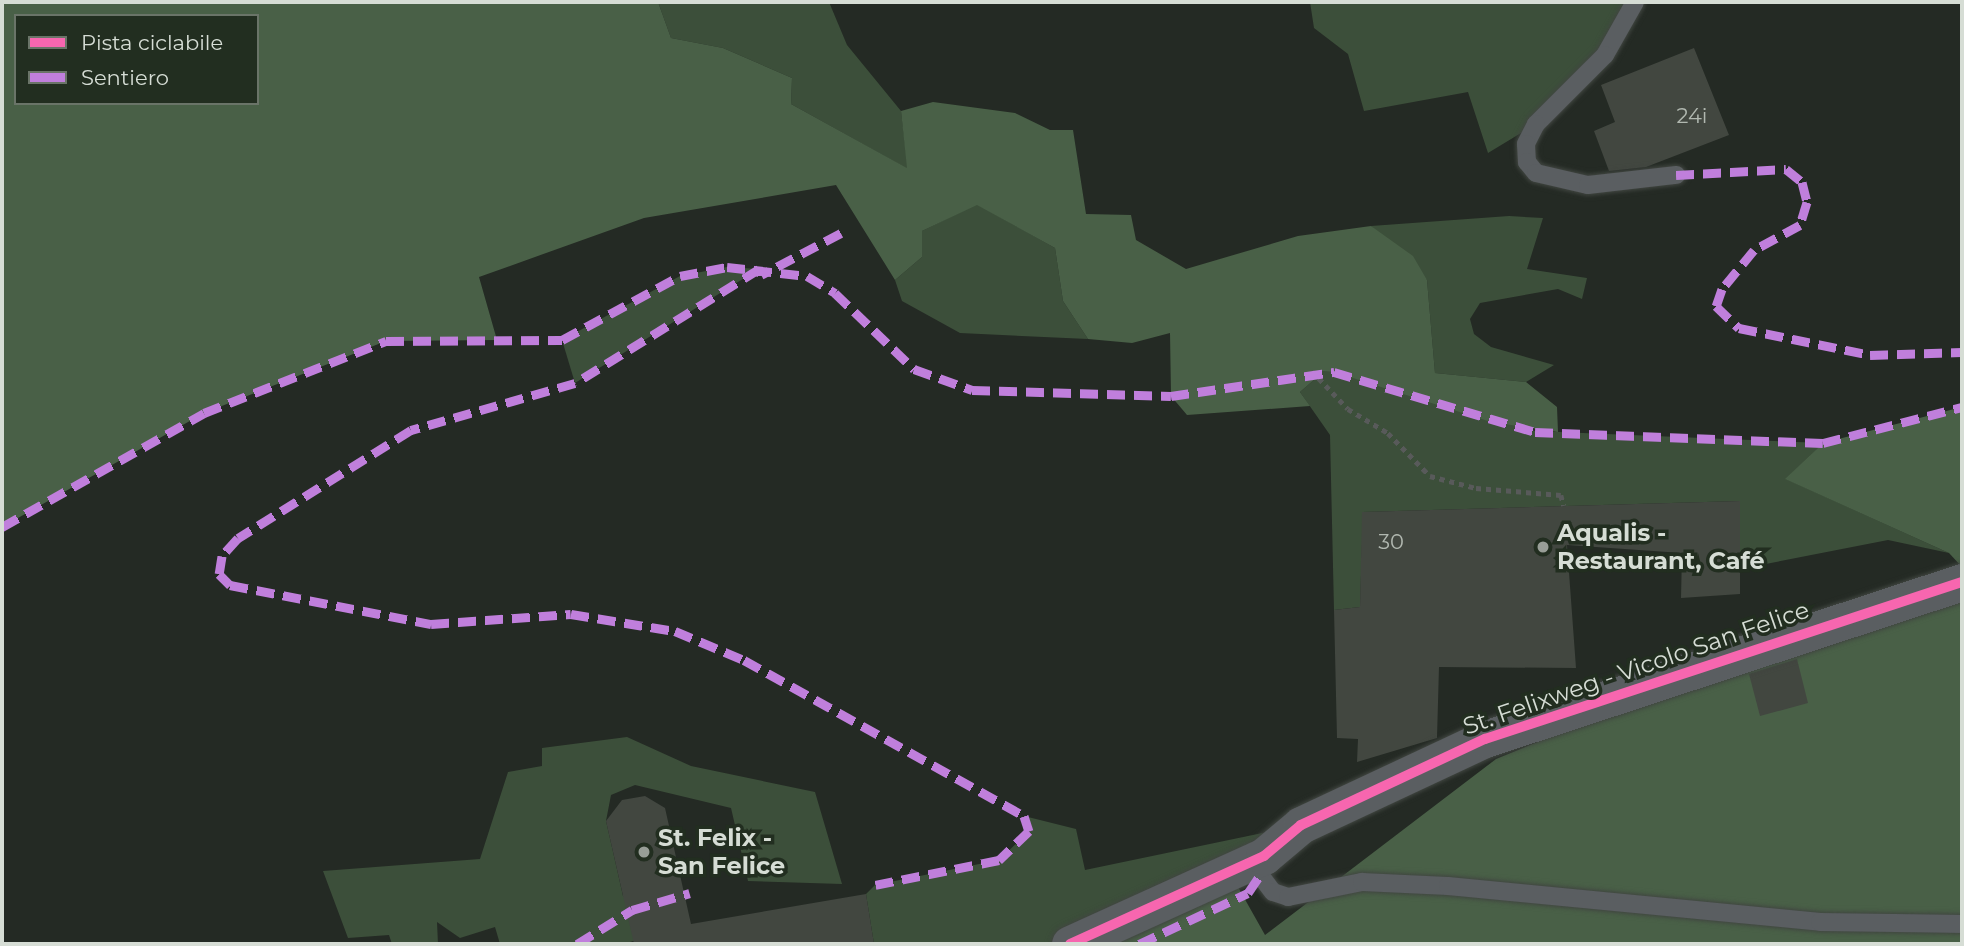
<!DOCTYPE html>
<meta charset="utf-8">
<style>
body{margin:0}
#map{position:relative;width:1964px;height:946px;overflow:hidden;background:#242a24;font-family:Montserrat,sans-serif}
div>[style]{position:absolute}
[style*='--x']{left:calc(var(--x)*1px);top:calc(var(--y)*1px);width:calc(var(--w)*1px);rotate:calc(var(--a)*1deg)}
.green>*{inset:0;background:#3c4f3a}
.forest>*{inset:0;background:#496047}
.building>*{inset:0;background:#424740}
.path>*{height:4.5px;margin-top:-2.25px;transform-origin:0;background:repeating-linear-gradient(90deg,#585a5a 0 5px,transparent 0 10px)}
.roads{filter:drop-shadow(0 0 2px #414641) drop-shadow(0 0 2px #414641)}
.service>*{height:18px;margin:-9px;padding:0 9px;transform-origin:9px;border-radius:9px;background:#5a5e61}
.minor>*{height:37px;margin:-18.5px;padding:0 18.5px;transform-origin:18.5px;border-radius:18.5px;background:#5a5e61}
.quiet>*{height:9px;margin-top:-4.5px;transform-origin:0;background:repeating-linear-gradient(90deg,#c07fdc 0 18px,transparent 0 27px)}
.cycleway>*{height:10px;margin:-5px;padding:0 5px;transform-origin:5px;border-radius:5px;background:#f766af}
.dots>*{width:19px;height:19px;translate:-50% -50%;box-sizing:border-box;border:4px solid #222e20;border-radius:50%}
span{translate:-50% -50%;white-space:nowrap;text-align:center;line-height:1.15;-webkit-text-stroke:7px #222e20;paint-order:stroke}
.number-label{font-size:21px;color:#b1b8b0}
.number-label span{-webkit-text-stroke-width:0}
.poi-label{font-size:24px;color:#d6ddd5;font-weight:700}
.left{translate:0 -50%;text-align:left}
.street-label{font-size:24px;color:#d6ddd5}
.frame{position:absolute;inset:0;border:4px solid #d6ddd5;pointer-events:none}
.legend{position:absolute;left:14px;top:14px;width:245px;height:91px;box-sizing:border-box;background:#222e20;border:2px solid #6a7468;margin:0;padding:9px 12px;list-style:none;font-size:21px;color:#d6ddd5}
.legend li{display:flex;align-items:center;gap:14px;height:35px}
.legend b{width:35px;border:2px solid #6a7468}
</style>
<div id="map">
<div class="green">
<div style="clip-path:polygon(658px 2px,829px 2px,847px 45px,901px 111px,908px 169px,791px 104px,792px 78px,723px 48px,671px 38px)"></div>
<div style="clip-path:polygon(1310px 2px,1635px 2px,1605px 55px,1536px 124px,1488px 153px,1468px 92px,1364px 111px,1348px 54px,1314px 28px)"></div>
<div style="clip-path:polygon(977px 204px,1055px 248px,1063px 301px,1088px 339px,960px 333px,902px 301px,895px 280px,922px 257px,922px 231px)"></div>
<div style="clip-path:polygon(1509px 216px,1543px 218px,1527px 269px,1587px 278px,1582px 299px,1558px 289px,1480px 303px,1470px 319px,1474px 334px,1491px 347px,1554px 365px,1526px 382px,1435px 373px,1427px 280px,1371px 226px)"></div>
<div style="clip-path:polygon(727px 267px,759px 269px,575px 383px,562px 340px,680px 276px)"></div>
<div style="clip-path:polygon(1312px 371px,1334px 372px,1535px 431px,1823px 443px,1786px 479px,1949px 553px,1888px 540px,1740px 569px,1740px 501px,1363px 512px,1360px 607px,1334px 610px,1330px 435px,1300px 392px,1315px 379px)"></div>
<div style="clip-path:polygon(627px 737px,691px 766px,815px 792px,842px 884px,748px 881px,731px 808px,635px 785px,611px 795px,606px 821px,623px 896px,648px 905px,654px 935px,623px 944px,500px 944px,495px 927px,460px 938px,437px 922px,438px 944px,392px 944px,389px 935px,348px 938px,323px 871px,480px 859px,508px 772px,542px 766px,542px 748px)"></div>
<div style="clip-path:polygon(1024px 816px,1076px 829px,1085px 870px,1301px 825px,1070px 944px,874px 944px,866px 894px,875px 885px,999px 860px,1029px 831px)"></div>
</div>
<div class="forest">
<div style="clip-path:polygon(evenodd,2px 2px,658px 2px,671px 38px,723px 48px,792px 78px,791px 104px,907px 168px,901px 111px,933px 102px,1015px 113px,1050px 130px,1073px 130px,1086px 214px,1131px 215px,1136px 240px,1186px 269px,1298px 236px,1371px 226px,1413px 256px,1427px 280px,1435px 373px,1526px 382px,1557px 407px,1558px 432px,1491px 422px,1334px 372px,1312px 371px,1315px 379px,1300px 392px,1310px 406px,1187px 415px,1171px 396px,1170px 333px,1132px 343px,1088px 339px,1063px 301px,1055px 248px,977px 205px,922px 231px,922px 257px,895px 280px,836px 185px,644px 218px,479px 277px,497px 340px,386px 341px,204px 413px,2px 527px,2px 2px,16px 16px,257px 16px,257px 103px,16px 103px,16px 16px)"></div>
<div style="clip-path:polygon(1962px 407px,1962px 567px,1949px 553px,1785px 479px,1823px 443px)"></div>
<div style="clip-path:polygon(1962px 597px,1962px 944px,1108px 944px,1238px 887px,1265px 935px,1496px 759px,1683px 683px,1823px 648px)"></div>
</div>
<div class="building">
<div style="clip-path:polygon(1694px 48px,1729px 135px,1646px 167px,1609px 171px,1594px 131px,1615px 122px,1601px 85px)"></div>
<div style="clip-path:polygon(1740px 501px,1740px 594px,1681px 598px,1682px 553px,1567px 545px,1576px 668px,1439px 667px,1437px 738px,1357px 762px,1358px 739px,1337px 738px,1334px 610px,1360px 607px,1362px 512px)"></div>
<div style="clip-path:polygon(1797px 659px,1808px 703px,1760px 716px,1749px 674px)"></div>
<div style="clip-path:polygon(645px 796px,665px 808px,691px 924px,866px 894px,874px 944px,634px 944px,606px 821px,622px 800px)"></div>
</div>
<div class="path">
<div style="--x:1312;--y:371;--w:52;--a:46.5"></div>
<div style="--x:1348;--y:409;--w:47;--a:31"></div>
<div style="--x:1388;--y:433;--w:60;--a:45.7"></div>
<div style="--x:1430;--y:476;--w:48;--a:14.6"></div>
<div style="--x:1476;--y:488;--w:85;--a:4.7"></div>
<div style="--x:1561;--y:495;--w:11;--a:75"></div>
</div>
<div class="roads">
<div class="service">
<div style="--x:1635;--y:2;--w:61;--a:119.5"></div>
<div style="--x:1605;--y:55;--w:98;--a:135"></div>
<div style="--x:1536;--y:124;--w:22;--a:117"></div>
<div style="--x:1526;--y:144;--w:18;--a:87"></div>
<div style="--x:1527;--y:162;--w:14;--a:51"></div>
<div style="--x:1536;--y:173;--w:53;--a:13"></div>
<div style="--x:1588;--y:185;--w:89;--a:-6.5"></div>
<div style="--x:1264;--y:856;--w:19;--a:102"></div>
<div style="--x:1260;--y:875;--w:21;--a:53"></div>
<div style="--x:1273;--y:892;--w:16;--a:18"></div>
<div style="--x:1288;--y:897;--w:76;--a:-11.5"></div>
<div style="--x:1362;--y:882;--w:86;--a:2.7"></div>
<div style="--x:1448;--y:886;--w:374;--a:5.5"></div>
<div style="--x:1820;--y:922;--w:142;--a:0.8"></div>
</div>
<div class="minor">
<div style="--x:1070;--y:944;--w:213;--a:-24.4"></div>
<div style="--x:1264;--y:856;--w:48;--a:-40"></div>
<div style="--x:1301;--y:825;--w:203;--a:-25.1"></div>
<div style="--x:1485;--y:739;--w:502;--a:-18.22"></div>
</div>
</div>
<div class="quiet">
<div style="--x:1676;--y:175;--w:110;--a:-3.1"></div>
<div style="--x:1786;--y:169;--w:21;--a:39"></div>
<div style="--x:1802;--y:182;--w:21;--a:76"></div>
<div style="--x:1807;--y:202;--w:24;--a:107"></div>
<div style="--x:1800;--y:225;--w:52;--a:151.5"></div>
<div style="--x:1754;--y:250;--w:50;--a:129.4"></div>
<div style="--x:1722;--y:289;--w:18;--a:109"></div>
<div style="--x:1716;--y:306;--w:32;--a:44"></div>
<div style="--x:1739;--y:328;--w:134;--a:11.6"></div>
<div style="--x:1870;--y:355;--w:92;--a:-1.9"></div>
<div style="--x:841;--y:233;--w:90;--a:152.3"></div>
<div style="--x:761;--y:275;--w:6;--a:-108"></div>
<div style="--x:759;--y:269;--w:216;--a:148.2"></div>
<div style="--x:575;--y:383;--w:171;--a:164"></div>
<div style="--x:411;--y:430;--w:204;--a:148"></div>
<div style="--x:238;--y:538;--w:24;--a:132"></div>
<div style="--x:222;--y:556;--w:18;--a:99"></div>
<div style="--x:219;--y:574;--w:16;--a:45"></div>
<div style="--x:230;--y:585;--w:205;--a:11"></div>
<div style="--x:431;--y:624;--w:140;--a:-4.1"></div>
<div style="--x:571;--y:614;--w:105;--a:9.3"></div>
<div style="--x:675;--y:631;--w:75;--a:22.8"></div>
<div style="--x:744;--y:660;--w:321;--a:29.1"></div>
<div style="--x:1024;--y:816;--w:16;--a:72"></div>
<div style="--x:1029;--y:831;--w:42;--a:136"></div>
<div style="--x:999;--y:860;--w:126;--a:168.6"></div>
<div style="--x:2;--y:527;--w:232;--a:-29.4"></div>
<div style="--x:204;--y:413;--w:196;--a:-21.6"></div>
<div style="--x:386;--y:341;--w:176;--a:-0.3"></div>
<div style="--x:562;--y:340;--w:134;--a:-28.5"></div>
<div style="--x:680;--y:276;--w:48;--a:-10.8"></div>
<div style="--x:727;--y:267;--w:81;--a:6.4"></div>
<div style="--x:807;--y:276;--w:33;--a:31"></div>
<div style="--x:835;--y:293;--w:110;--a:43.9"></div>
<div style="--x:914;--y:369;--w:62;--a:19.9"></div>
<div style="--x:972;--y:390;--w:199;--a:1.7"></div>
<div style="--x:1171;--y:396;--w:165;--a:-8.4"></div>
<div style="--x:1334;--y:372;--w:210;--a:16.6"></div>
<div style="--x:1535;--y:432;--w:288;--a:2.2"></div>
<div style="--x:1823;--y:443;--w:144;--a:-14.5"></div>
<div style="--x:577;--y:944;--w:65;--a:-31.7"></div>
<div style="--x:632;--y:910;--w:60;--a:-16.3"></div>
<div style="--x:1139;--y:944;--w:120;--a:-25.1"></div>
<div style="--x:1248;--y:893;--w:22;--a:-56"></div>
</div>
<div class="cycleway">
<div style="--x:1070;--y:944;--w:213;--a:-24.4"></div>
<div style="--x:1264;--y:856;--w:48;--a:-40"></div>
<div style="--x:1301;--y:825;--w:203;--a:-25.1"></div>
<div style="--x:1485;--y:739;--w:502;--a:-18.22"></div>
</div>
<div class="dots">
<div style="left:1543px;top:547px;background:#989e97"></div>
<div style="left:644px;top:852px;background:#989e97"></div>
</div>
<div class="number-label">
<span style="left:1692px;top:116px">24i</span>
<span style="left:1391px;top:542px">30</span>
</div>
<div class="poi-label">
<span class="left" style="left:1557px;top:547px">Aqualis -<br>Restaurant, Café</span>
<span class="left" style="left:658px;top:852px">St. Felix -<br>San Felice</span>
</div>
<div class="street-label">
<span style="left:1636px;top:668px;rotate:-19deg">St. Felixweg - Vicolo San Felice</span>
</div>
<div class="frame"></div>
<ul class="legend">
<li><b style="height:9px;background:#f766af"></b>Pista ciclabile</li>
<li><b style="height:9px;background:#c07fdc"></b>Sentiero</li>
</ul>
</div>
